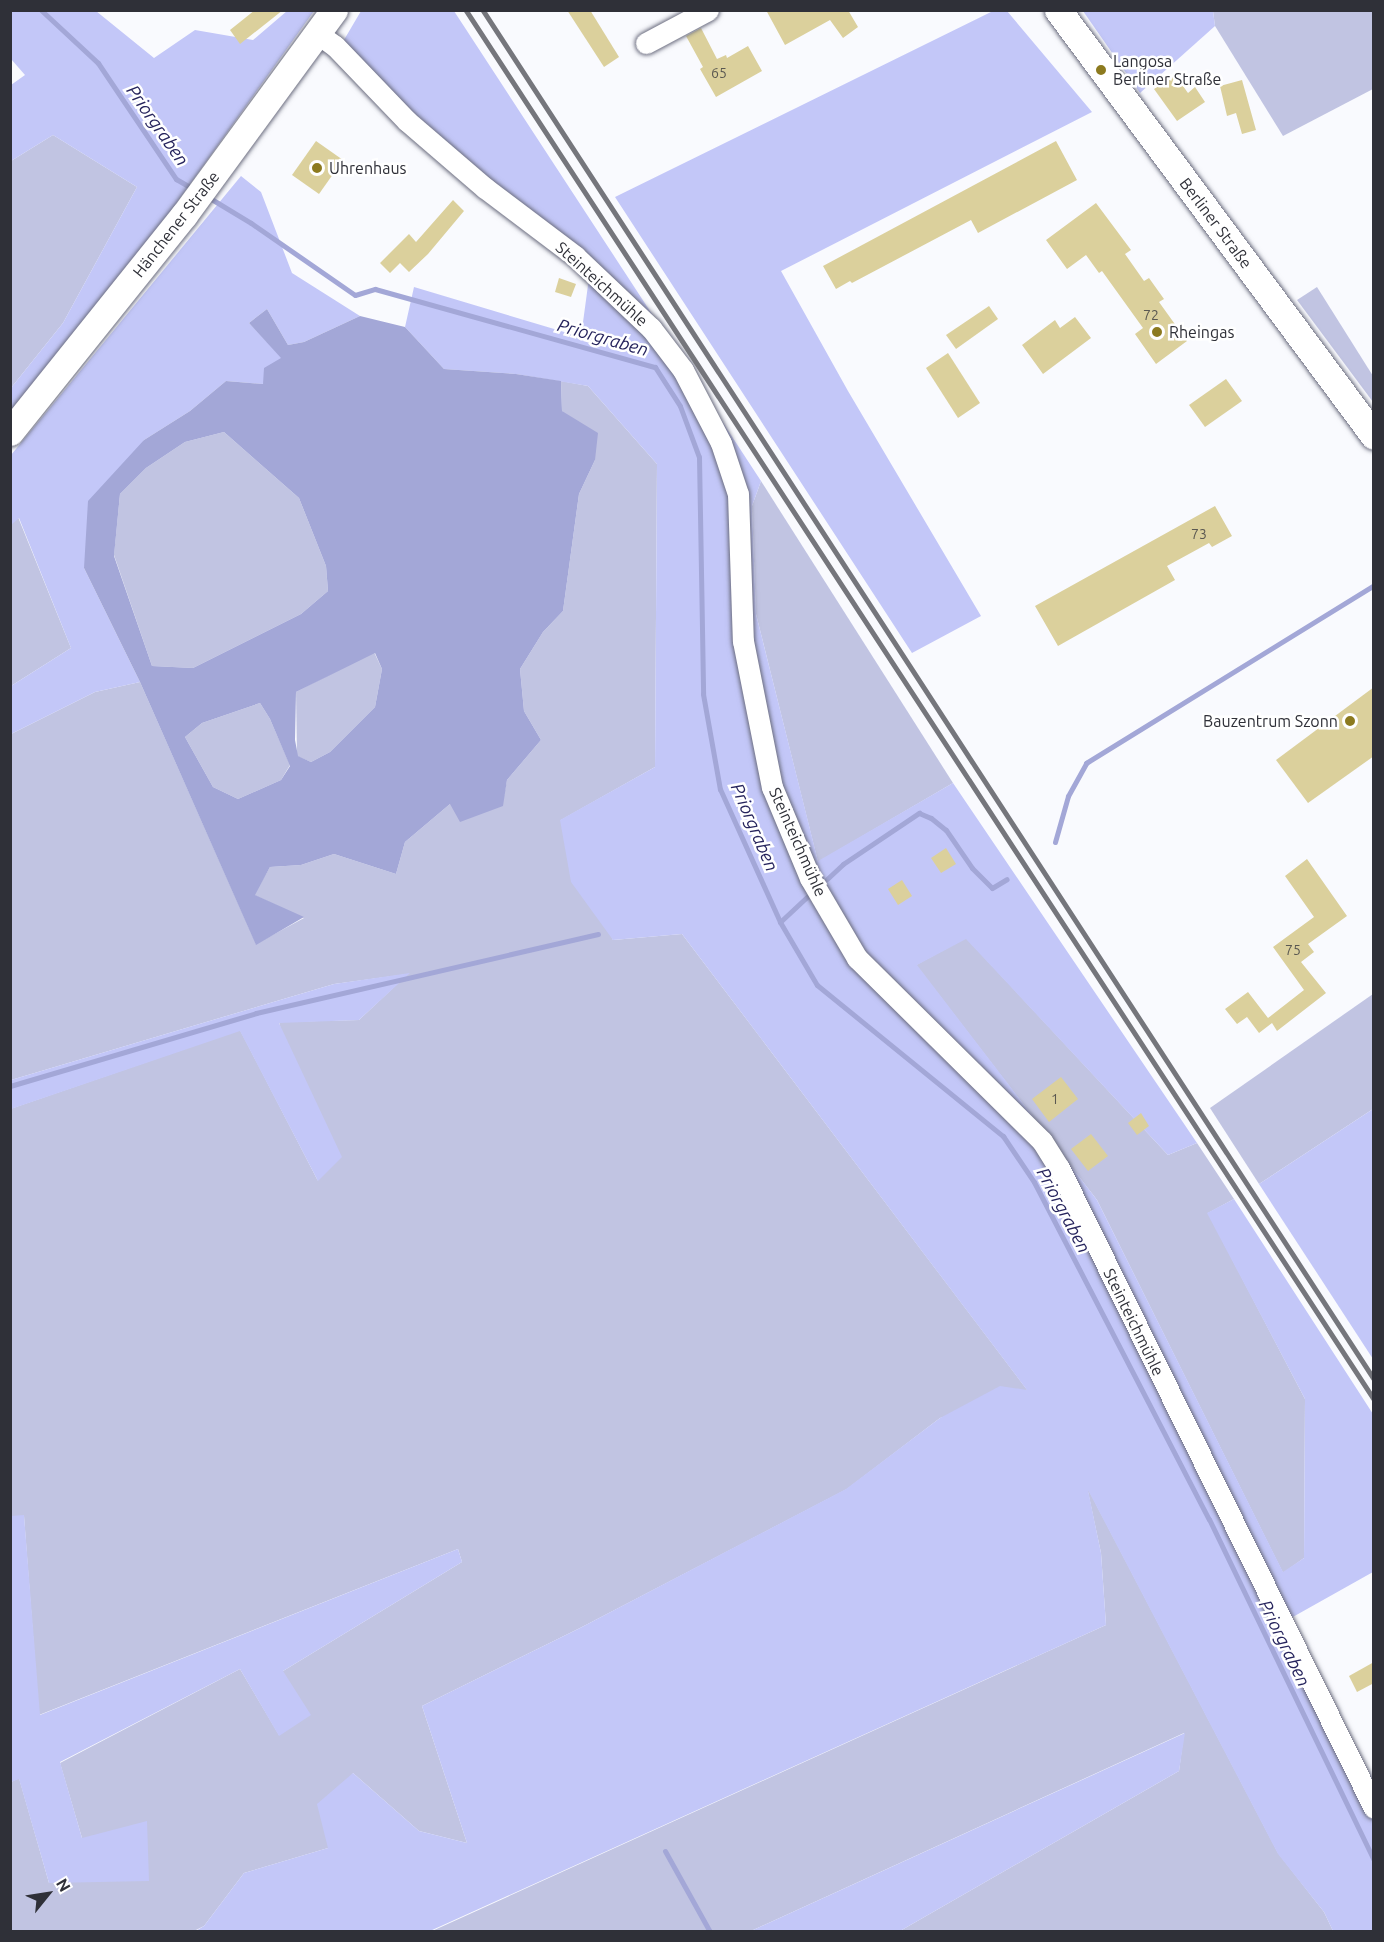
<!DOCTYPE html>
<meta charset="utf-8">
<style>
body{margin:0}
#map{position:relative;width:1384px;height:1942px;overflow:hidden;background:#f9fafe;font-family:Ubuntu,sans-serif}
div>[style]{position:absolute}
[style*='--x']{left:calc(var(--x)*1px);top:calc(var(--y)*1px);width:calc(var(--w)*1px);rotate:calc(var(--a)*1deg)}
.green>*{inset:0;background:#c1c4e2}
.forest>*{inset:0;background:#c3c7f8}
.water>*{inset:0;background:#a3a7d7}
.stream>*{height:5px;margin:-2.5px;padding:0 2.5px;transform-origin:2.5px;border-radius:2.5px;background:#a3a7d7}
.building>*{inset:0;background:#dbd09c}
.roads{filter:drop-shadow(0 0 2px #6b6d7f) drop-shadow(0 0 2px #6b6d7f)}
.minor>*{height:21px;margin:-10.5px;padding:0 10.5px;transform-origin:10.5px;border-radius:10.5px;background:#fff}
.major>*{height:27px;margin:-13.5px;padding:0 13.5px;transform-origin:13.5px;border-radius:13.5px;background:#fff}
.rail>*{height:4.5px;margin:-2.25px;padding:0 2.25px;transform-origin:2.25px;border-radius:2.25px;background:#75767c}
.dots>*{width:16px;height:16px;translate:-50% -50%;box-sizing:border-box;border:3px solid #fff;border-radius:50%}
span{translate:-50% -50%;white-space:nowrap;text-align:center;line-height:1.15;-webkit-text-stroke:5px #fff;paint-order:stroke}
.number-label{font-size:14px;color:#5a5851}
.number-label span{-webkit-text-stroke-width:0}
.poi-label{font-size:16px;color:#2f3038}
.left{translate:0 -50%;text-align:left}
.right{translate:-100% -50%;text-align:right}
.street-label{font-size:16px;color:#2f3038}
.water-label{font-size:18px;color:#26245d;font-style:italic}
.frame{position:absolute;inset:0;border:12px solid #2f3038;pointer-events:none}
.north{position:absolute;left:18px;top:1864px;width:60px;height:60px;-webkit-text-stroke:4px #fff;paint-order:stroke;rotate:60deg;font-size:16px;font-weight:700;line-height:24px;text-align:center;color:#2f3038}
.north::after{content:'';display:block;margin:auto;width:21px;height:27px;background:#2f3038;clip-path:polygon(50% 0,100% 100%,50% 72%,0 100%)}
</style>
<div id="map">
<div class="green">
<div style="clip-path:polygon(1213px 11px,1373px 11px,1373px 89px,1283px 136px,1215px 26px)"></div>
<div style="clip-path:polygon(53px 135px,137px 187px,63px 323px,11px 388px,11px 161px)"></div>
<div style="clip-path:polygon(1317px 287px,1373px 376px,1373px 402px,1297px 300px)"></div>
<div style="clip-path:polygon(561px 381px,588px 386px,657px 464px,655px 767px,561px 820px,613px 940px,682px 934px,1028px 1391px,940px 1418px,847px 1489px,580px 1628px,422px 1706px,467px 1843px,419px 1831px,353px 1773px,328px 1848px,244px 1873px,204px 1926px,194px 1931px,11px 1931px,11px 1782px,19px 1778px,49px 1883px,82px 1838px,60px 1763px,240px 1669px,279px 1735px,283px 1671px,462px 1562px,458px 1549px,39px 1715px,24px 1516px,10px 1516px,10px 1109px,240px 1030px,318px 1181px,279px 1022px,359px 1020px,408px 974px,334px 984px,11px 1080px,11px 734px,95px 692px,140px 682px,256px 944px,304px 918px,254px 895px,270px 867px,301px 865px,334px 854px,396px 874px,405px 842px,450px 804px,502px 806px,507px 780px,541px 740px,524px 711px,520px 669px,543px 632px,563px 611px,579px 494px,595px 460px,562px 411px)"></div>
<div style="clip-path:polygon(224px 432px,299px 498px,326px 566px,328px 591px,301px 614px,193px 668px,152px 666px,114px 555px,120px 494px,146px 468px,185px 442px)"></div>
<div style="clip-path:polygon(761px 481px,953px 783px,818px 862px,756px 614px,752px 506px)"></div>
<div style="clip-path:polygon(18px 517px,71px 648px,11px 686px,10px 525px)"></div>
<div style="clip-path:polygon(374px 652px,382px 669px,375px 707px,330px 752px,311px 762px,297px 756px,296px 692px)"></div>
<div style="clip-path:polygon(260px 703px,270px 719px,290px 765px,281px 780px,238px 799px,213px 787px,185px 737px,202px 723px)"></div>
<div style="clip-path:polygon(966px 938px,1168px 1155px,1197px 1143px,1234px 1199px,1208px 1213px,1305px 1399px,1304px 1558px,1283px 1573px,1097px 1200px,916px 965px)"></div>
<div style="clip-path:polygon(1373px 994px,1373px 1109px,1259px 1184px,1210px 1108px)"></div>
<div style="clip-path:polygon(1087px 1487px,1278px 1853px,1324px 1912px,1333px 1931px,900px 1931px,1179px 1771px,1184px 1733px,751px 1931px,430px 1932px,1106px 1625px,1101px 1553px)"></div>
</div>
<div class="forest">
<div style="clip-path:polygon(995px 10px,1007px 11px,1092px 112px,781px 271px,848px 391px,981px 616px,912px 653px,615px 197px)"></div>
<div style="clip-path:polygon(11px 11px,96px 11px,154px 58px,195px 30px,253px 40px,287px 11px,314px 11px,173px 208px,11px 417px,11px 388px,63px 323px,137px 187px,53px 135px,11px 161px,11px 85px,25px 75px,11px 59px)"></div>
<div style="clip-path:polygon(361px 11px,454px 11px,761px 481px,752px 506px,756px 614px,818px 861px,953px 783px,1197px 1143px,1168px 1155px,966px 939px,917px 965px,1097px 1200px,1283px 1572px,1304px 1558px,1305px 1399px,1207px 1213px,1234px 1199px,1373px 1414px,1373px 1572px,1291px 1618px,1373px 1781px,1373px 1931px,1333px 1931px,1324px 1912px,1278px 1854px,1088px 1490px,1101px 1553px,1106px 1625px,430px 1931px,194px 1932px,204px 1926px,244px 1873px,328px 1848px,317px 1804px,353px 1773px,419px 1831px,467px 1843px,422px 1706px,580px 1628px,846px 1489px,940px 1418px,1000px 1386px,1027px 1390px,682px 934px,613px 940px,571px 882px,560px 820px,655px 767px,657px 464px,588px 386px,516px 374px,444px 369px,405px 327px,414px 287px,581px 337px,591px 263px,489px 186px,341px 45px)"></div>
<div style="clip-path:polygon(1083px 11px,1213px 11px,1215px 26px,1140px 93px)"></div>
<div style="clip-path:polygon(241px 176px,261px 192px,292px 273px,360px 316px,304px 342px,288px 345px,267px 309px,249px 323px,282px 358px,263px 384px,226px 381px,190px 411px,144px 440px,84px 568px,140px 682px,95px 692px,11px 734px,11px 686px,71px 648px,19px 518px,11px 525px,11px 455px)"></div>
<div style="clip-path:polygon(410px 973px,359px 1020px,279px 1023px,342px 1157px,318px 1181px,240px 1031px,11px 1109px,11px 1080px,334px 984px)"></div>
<div style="clip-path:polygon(1373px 1109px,1373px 1359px,1259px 1184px)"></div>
<div style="clip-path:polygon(24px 1515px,40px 1715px,458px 1549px,462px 1562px,283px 1671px,311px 1715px,279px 1736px,240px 1669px,60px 1762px,82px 1838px,147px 1821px,149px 1881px,49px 1883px,19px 1779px,11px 1782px,11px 1516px)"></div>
<div style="clip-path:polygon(1185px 1733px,1179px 1771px,900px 1931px,751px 1931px)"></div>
</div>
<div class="water">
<div style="clip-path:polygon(evenodd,267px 309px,288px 345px,304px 342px,360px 316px,405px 327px,444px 369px,516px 374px,561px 381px,562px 411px,598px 433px,595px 460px,579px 494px,563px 611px,543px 632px,520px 669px,524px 711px,541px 740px,507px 780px,503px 806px,460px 822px,450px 804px,405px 842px,396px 874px,334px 854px,301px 865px,270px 867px,255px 895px,304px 917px,256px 945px,140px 682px,84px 568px,88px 501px,144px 440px,190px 411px,226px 381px,263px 384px,264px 368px,281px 358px,249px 323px,267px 309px,224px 432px,299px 498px,326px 566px,328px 591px,301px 614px,193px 668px,152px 666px,114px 556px,120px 494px,146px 468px,185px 442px,224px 432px,267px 309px,375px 653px,382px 669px,375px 707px,330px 752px,311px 762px,298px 756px,295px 740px,296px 692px,375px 653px,267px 309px,260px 703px,270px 719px,290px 766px,281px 780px,238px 799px,213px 787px,185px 737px,202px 723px,260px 703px)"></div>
</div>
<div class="stream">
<div style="--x:41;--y:10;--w:78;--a:42.9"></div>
<div style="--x:98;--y:63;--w:140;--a:56.1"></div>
<div style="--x:176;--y:179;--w:22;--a:30"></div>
<div style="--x:208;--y:197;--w:50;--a:31.2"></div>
<div style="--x:251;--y:223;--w:126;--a:34.7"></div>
<div style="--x:355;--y:295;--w:21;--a:-17"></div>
<div style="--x:375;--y:289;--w:291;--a:15.6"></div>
<div style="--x:655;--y:367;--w:46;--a:57.3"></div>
<div style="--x:680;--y:406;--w:54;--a:69.6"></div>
<div style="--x:699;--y:457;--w:237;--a:89"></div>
<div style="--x:703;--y:694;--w:97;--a:79.9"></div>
<div style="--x:720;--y:789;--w:146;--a:65.7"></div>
<div style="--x:780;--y:922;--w:73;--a:59.6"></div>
<div style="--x:817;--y:985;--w:240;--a:39.1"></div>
<div style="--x:1003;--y:1136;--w:55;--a:56"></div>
<div style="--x:1034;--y:1182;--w:380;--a:62.6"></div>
<div style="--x:1209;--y:1519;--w:379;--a:64.2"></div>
<div style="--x:1055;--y:842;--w:48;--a:-74.2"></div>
<div style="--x:1068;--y:796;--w:38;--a:-61"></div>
<div style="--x:1086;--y:763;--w:339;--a:-31.7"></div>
<div style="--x:827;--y:879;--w:22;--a:-43"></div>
<div style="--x:843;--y:864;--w:92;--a:-33.9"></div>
<div style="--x:919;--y:813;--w:13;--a:23"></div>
<div style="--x:931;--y:818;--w:19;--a:39"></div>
<div style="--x:946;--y:830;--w:46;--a:55.6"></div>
<div style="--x:972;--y:868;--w:28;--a:45"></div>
<div style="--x:992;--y:888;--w:17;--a:-31"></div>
<div style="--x:780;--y:922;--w:37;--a:-43"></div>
<div style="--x:10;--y:1086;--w:257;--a:-16.5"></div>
<div style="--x:256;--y:1013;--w:351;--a:-13"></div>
<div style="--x:665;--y:1851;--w:93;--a:60.9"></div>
</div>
<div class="building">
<div style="clip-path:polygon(255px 10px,283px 10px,240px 44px,230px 30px)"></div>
<div style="clip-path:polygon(567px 10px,590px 10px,619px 57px,604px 67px)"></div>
<div style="clip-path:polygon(766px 10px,848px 10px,858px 27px,843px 38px,830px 20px,785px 45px)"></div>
<div style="clip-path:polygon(701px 28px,717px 59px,726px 55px,727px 58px,748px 46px,762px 71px,716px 97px,700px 69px,703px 67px,686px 36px)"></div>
<div style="clip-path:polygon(1175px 75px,1188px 93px,1195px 87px,1205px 102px,1177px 121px,1154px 89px)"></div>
<div style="clip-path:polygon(1242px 80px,1256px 130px,1242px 134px,1236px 113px,1227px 116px,1220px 86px)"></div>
<div style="clip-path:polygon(316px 141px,343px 160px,319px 194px,292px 175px)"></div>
<div style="clip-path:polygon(1056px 141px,1077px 180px,978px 233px,971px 220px,852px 283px,850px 281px,836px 289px,823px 266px)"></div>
<div style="clip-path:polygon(453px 200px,464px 211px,428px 254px,409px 272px,400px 263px,390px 273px,380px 263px,409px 234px,416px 242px)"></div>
<div style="clip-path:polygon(1096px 203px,1131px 250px,1125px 254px,1144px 281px,1149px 278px,1164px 299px,1159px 302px,1187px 341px,1156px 364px,1135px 334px,1143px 328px,1102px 271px,1099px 273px,1086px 255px,1067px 269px,1046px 240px)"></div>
<div style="clip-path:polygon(559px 278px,576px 284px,571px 297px,555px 292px)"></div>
<div style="clip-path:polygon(989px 306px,998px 319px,956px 349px,946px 335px)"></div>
<div style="clip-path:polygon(1075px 317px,1091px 338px,1043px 374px,1022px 345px,1055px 320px,1060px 328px)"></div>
<div style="clip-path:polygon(948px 353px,980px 403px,958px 418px,926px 368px)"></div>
<div style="clip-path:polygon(1226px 379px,1242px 401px,1205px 427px,1189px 405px)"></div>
<div style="clip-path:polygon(1215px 506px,1232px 536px,1212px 547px,1209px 543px,1167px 566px,1175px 580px,1058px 646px,1035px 606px)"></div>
<div style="clip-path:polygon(1374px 687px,1374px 756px,1308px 803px,1276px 760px)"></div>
<div style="clip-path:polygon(946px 848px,956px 864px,941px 873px,931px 858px)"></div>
<div style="clip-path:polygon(1307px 859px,1347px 916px,1308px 944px,1314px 952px,1301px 962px,1326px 993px,1277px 1031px,1272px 1023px,1259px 1033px,1247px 1017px,1237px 1024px,1225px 1009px,1248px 992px,1268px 1018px,1304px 990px,1273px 947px,1314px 917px,1285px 876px)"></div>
<div style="clip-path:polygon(902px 880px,912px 896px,898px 905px,888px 889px)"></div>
<div style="clip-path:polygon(1061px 1077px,1078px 1099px,1049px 1122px,1032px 1099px)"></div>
<div style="clip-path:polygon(1141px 1113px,1149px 1126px,1137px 1135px,1128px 1123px)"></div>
<div style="clip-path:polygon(1091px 1134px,1108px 1156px,1088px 1171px,1071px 1149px)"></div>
<div style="clip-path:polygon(1374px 1662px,1374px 1683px,1357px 1692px,1349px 1676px)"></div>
</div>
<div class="roads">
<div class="minor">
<div style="--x:317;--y:33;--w:22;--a:36"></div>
<div style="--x:335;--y:46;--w:104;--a:46.2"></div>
<div style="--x:407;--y:121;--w:103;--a:40.7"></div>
<div style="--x:485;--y:188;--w:113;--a:37.1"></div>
<div style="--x:575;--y:256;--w:105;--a:43.5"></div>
<div style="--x:651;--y:328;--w:53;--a:52.7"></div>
<div style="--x:683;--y:370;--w:82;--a:62.5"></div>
<div style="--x:721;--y:443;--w:54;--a:71.6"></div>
<div style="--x:738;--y:494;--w:147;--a:88.1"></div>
<div style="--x:743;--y:641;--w:149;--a:78.8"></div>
<div style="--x:772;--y:787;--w:99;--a:67.3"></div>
<div style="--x:810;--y:878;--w:93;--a:59.6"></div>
<div style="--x:857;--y:958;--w:260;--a:44.7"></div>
<div style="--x:1042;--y:1141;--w:32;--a:58"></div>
<div style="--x:1059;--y:1168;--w:713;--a:63.79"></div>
<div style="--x:646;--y:43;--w:70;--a:-28"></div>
</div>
<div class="major">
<div style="--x:1058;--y:10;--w:530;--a:53.43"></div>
<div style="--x:10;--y:432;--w:278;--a:-51.3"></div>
<div style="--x:184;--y:215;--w:254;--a:-53.8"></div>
</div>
</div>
<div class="rail">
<div style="--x:466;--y:10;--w:1659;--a:56.83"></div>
<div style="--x:483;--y:10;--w:1633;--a:56.94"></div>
</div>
<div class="dots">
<div style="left:1101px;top:70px;background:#8c7a1f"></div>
<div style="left:317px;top:168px;background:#8c7a1f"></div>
<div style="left:1157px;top:332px;background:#8c7a1f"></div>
<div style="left:1350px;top:721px;background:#8c7a1f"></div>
</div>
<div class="number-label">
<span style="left:719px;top:73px">65</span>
<span style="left:1151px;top:315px">72</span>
<span style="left:1199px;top:534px">73</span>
<span style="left:1293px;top:950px">75</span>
<span style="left:1055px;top:1099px">1</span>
</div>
<div class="poi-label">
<span class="left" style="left:1113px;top:70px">Langosa<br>Berliner Straße</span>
<span class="left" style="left:329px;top:168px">Uhrenhaus</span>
<span class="left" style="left:1169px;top:332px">Rheingas</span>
<span class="right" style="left:1338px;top:721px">Bauzentrum Szonn</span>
</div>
<div class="street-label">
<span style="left:1216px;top:223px;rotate:53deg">Berliner Straße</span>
<span style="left:176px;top:224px;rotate:-52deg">Hänchener Straße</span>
<span style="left:602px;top:284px;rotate:42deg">Steinteichmühle</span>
<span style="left:798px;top:842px;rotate:66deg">Steinteichmühle</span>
<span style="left:1134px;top:1322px;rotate:64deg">Steinteichmühle</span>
</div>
<div class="water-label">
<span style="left:158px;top:125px;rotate:55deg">Priorgraben</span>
<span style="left:603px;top:337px;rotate:16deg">Priorgraben</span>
<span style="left:755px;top:827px;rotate:67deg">Priorgraben</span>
<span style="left:1064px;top:1210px;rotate:62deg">Priorgraben</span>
<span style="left:1285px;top:1643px;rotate:64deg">Priorgraben</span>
</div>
<div class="frame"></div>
<div class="north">N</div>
</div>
